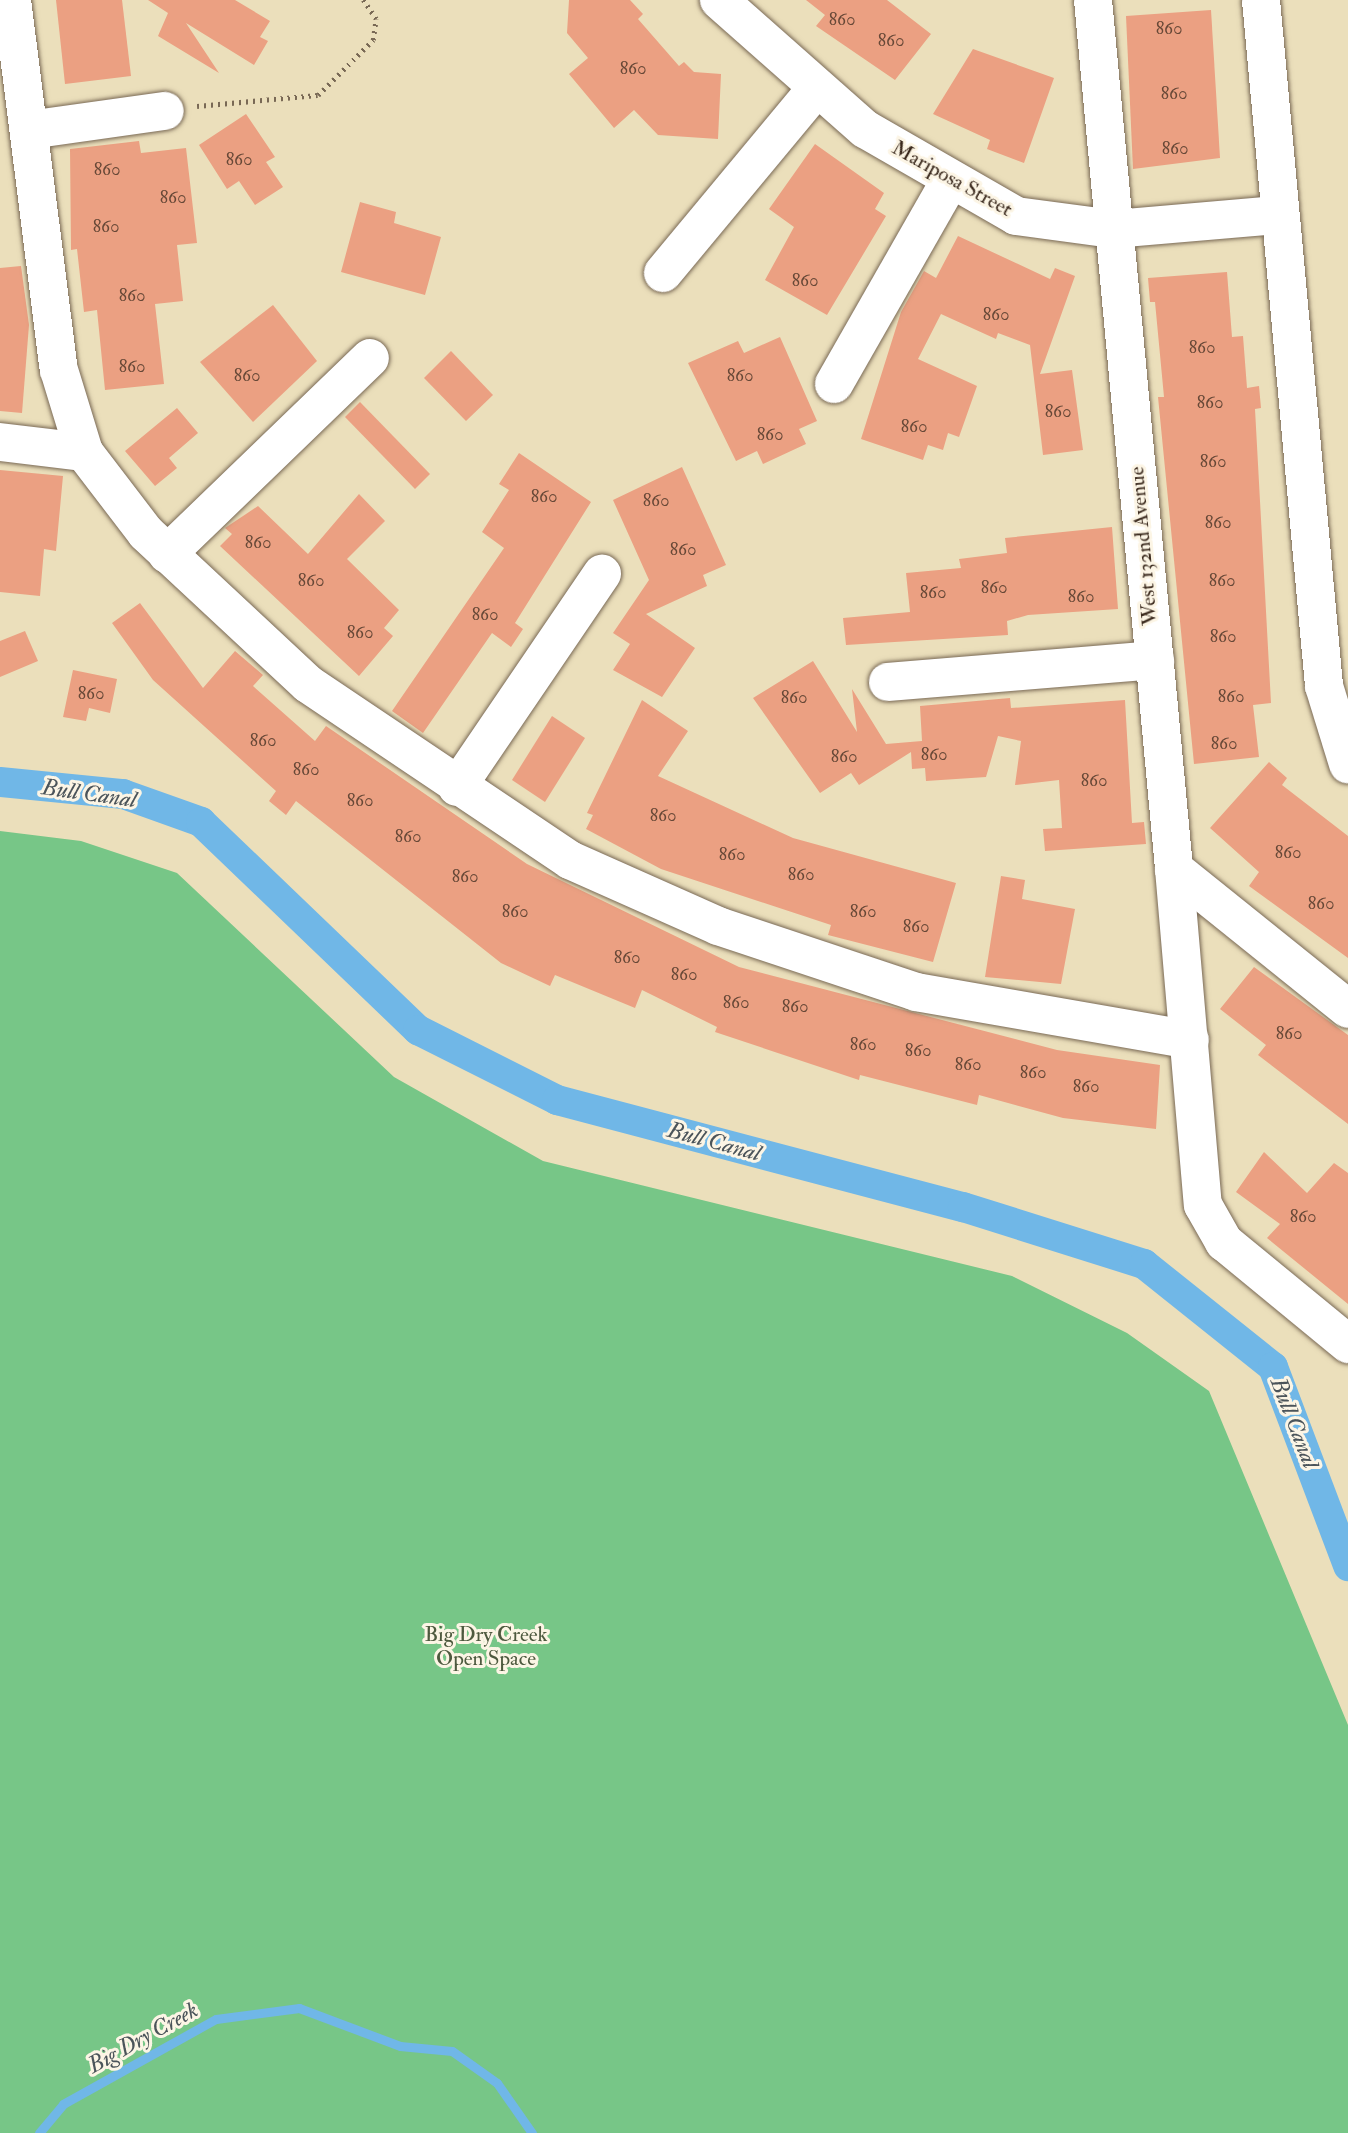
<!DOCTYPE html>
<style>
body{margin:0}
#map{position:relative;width:1348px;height:2133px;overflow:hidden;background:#ebdfbb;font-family:"IM FELL Double Pica",serif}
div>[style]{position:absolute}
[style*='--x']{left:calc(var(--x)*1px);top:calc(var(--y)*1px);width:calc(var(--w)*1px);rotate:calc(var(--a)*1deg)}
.green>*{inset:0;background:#77c687}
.stream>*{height:9px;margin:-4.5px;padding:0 4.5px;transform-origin:4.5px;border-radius:4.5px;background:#70b7e7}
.canal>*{height:30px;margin:-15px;padding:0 15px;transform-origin:15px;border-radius:15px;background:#70b7e7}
.building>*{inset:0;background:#eba082}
.path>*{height:4.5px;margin-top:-2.25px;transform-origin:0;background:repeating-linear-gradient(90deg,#796955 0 2px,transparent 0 7px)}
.roads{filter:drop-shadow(0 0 2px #796955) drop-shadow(0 0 2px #796955)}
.minor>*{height:38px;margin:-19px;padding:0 19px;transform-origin:19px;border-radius:19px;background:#fff}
span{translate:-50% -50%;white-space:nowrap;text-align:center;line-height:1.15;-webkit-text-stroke:6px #fcf5e5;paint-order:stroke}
.number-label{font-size:18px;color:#674837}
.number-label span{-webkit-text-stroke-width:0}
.street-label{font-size:21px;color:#3b2a1e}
.park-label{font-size:21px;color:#4d593e}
.water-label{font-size:23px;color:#4b545a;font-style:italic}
</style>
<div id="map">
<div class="green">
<div style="clip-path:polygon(0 831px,81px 841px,177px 873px,394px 1077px,543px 1161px,1012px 1276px,1127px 1333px,1209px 1391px,1348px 1725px,1348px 2133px,0 2133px)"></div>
</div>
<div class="stream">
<div style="--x:39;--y:2133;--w:38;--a:-50"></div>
<div style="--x:63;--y:2104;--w:175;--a:-29.1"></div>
<div style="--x:216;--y:2019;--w:84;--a:-7.5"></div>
<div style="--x:299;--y:2008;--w:108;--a:20.6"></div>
<div style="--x:400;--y:2046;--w:52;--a:5.5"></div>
<div style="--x:452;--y:2051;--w:55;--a:35.4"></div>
<div style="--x:497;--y:2083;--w:61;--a:55"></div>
</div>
<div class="canal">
<div style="--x:0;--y:782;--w:124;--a:5.6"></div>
<div style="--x:123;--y:794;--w:83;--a:19.7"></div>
<div style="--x:201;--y:822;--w:301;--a:43.8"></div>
<div style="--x:418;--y:1030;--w:156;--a:26.7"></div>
<div style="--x:557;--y:1100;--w:420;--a:14.8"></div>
<div style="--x:963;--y:1207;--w:190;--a:17.5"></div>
<div style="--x:1144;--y:1264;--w:165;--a:38.6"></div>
<div style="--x:1273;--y:1367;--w:213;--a:69.3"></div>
</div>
<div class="building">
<div style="clip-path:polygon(56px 0,122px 0,131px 76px,65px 84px)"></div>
<div style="clip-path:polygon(148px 0,235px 0,270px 21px,260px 37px,268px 41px,254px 65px,186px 23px,219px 73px,158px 36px,168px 13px)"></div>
<div style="clip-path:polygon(569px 0,630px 0,643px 14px,638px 19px,679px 66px,684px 62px,694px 72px,721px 74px,718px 139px,658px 135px,634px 110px,614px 128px,569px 74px,588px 58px,567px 33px)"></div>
<div style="clip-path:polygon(806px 0,887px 0,931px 34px,895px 80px,816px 26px,825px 15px)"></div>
<div style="clip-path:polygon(1211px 10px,1220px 158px,1133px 169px,1126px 16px)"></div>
<div style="clip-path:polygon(973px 49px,1054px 78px,1024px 163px,987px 149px,990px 140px,933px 114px)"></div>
<div style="clip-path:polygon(246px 114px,275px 157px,266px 162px,283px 187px,255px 205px,239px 181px,227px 189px,199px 145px)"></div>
<div style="clip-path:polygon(139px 141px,141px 153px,186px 148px,197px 243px,177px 245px,183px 301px,155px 304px,164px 384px,105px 390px,97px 310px,84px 312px,77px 249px,71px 250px,70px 149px)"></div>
<div style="clip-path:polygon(815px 144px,884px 193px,875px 209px,886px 216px,827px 315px,765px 280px,794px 227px,769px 209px)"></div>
<div style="clip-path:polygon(360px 202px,396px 212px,394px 223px,441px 237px,425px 295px,341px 272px)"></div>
<div style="clip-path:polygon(958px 236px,1050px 279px,1055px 268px,1075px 276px,1040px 374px,1072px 370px,1083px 450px,1043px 455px,1030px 345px,998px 333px,996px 339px,941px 314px,918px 359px,977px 386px,959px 437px,948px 433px,943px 450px,928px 445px,923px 460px,861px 439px,901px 312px,924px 271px,936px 278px)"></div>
<div style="clip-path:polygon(21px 266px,29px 325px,22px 413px,0 411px,0 268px)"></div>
<div style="clip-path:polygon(1227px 272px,1232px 337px,1243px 336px,1247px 388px,1259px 386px,1261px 408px,1255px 409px,1271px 703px,1253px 705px,1259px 757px,1194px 764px,1158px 397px,1164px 397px,1155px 302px,1150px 302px,1148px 278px)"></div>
<div style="clip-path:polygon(273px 305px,317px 361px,253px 422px,200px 362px)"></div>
<div style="clip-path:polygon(780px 337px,817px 421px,799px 429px,806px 444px,763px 464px,757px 451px,736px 461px,688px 363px,738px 341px,744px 353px)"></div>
<div style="clip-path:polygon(451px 351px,493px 395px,466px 421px,424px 378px)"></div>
<div style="clip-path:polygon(360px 402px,430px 474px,415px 489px,345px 417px)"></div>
<div style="clip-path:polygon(177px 408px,198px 433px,169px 458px,177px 468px,155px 486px,125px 451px)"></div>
<div style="clip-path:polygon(519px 453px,591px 502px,515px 623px,523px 629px,511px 647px,492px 633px,423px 733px,392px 711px,504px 548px,482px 532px,509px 490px,499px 484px)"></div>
<div style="clip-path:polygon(682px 467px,726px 565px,703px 575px,707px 586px,646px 614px,695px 648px,662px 697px,613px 670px,630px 644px,613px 633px,649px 580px,613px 500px)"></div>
<div style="clip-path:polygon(0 470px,63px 476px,56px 551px,44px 549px,40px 596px,0 592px)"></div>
<div style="clip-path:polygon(359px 494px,385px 521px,347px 559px,399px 610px,384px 628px,393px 636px,359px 676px,220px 546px,232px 534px,225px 528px,258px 506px,308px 554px)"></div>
<div style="clip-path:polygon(1112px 527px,1118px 609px,1028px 615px,1007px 621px,1008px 635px,846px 645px,843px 618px,910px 612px,906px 573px,961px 568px,959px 559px,1007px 553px,1005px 538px)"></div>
<div style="clip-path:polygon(140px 603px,203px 688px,235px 651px,263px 675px,253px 686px,315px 741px,326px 726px,527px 864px,739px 967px,1057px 1050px,1160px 1065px,1156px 1129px,1063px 1118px,979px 1095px,977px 1105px,860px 1075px,859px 1080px,715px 1032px,717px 1027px,642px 990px,635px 1008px,555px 975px,550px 986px,501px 963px,296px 801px,286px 815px,269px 801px,276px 791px,153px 680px,112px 623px)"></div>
<div style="clip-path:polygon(25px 631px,38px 661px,0 677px,0 641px)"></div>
<div style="clip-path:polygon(813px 661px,857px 732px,852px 689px,886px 744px,922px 741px,920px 706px,1010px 698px,1011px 708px,1125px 700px,1132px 823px,1144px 822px,1146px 844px,1045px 851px,1043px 829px,1062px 828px,1059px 780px,1015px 785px,1021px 741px,998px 736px,986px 777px,926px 781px,925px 768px,912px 769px,911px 752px,859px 785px,851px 773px,820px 793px,753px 698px)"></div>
<div style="clip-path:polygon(73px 670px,117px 679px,110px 713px,89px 708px,86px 721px,63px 717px)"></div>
<div style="clip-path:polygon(642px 700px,688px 731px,658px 776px,793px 838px,956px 883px,933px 962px,828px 935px,831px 925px,661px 869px,586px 829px,593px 815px,587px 813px)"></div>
<div style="clip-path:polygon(552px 716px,585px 738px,545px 802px,512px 780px)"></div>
<div style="clip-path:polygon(1269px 762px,1287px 778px,1282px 785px,1348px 836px,1348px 958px,1249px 886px,1259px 872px,1210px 828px)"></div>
<div style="clip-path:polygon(1001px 876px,1025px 880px,1022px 899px,1075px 909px,1061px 984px,985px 977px)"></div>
<div style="clip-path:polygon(1254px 967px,1348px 1035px,1348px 1124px,1258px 1055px,1266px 1045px,1220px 1009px)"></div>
<div style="clip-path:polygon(1264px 1152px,1307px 1193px,1334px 1163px,1348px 1173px,1348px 1304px,1267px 1238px,1280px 1224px,1236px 1192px)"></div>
</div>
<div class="path">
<div style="--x:197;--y:106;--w:121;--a:-5.2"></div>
<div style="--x:318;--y:95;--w:78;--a:-45"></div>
<div style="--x:373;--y:40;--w:21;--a:-82"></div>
<div style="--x:376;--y:19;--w:23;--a:-124"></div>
</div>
<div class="roads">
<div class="minor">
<div style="--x:12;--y:0;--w:373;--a:82.8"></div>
<div style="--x:59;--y:370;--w:86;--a:73"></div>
<div style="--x:84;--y:452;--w:102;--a:52.6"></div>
<div style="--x:146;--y:533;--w:221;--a:43"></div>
<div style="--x:308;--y:684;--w:316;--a:33.9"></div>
<div style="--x:570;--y:860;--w:162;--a:24"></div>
<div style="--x:718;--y:926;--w:209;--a:18.4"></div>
<div style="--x:916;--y:992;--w:278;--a:9.9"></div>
<div style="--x:719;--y:0;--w:195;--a:41.5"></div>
<div style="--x:865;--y:129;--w:174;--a:29.9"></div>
<div style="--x:1016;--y:216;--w:99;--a:7.6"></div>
<div style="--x:1114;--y:229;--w:165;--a:-4.9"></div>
<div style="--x:1093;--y:0;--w:873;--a:84.67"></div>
<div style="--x:1174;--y:869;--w:223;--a:38.8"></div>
<div style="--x:1261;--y:0;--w:689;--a:84.75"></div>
<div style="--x:1324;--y:686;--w:82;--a:72.9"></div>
<div style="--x:29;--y:130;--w:137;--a:-8"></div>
<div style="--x:663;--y:273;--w:238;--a:-50.3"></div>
<div style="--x:834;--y:384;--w:234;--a:-60.3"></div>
<div style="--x:0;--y:442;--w:85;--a:6.8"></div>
<div style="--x:167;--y:554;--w:282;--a:-44"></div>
<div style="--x:888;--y:682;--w:268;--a:-4.7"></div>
<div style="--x:457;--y:787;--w:258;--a:-55.8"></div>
<div style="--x:1174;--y:869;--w:337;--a:85.1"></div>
<div style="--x:1203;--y:1205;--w:43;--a:60.4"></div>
<div style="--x:1224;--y:1242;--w:161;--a:39.4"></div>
</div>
</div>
<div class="number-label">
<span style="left:842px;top:20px">860</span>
<span style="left:1169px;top:29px">860</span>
<span style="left:891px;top:41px">860</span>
<span style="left:633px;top:69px">860</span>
<span style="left:1174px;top:94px">860</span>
<span style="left:1175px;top:149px">860</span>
<span style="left:239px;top:160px">860</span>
<span style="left:107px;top:170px">860</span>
<span style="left:173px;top:198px">860</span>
<span style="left:106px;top:227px">860</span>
<span style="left:805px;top:281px">860</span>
<span style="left:132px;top:296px">860</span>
<span style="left:996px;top:315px">860</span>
<span style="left:1202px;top:348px">860</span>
<span style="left:132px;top:367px">860</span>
<span style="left:247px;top:376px">860</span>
<span style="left:740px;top:376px">860</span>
<span style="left:1210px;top:403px">860</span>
<span style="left:1058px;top:412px">860</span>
<span style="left:914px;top:427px">860</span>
<span style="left:770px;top:435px">860</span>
<span style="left:1213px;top:462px">860</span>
<span style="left:544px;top:497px">860</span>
<span style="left:656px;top:501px">860</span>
<span style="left:1218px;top:523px">860</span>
<span style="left:258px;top:543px">860</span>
<span style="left:683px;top:550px">860</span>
<span style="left:311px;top:581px">860</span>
<span style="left:1222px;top:581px">860</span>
<span style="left:994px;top:588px">860</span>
<span style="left:933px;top:593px">860</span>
<span style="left:1081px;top:597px">860</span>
<span style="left:485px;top:615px">860</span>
<span style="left:360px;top:633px">860</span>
<span style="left:1223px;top:637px">860</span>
<span style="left:91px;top:694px">860</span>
<span style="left:1231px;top:697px">860</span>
<span style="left:794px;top:698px">860</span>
<span style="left:263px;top:741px">860</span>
<span style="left:1224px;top:744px">860</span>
<span style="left:934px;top:755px">860</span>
<span style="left:844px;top:757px">860</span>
<span style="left:306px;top:770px">860</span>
<span style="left:1094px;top:781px">860</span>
<span style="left:360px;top:801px">860</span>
<span style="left:663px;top:816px">860</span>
<span style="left:408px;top:837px">860</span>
<span style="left:1288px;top:853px">860</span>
<span style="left:732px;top:855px">860</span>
<span style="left:801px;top:875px">860</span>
<span style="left:465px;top:877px">860</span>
<span style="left:1321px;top:904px">860</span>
<span style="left:515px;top:912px">860</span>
<span style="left:863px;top:912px">860</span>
<span style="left:916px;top:927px">860</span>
<span style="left:627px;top:958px">860</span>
<span style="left:684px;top:975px">860</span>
<span style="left:736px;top:1003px">860</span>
<span style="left:795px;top:1007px">860</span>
<span style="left:1289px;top:1034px">860</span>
<span style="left:863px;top:1045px">860</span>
<span style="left:918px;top:1051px">860</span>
<span style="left:968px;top:1065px">860</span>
<span style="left:1033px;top:1073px">860</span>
<span style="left:1086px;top:1087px">860</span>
<span style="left:1303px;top:1217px">860</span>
</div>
<div class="street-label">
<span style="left:952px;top:179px;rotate:29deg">Mariposa Street</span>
<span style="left:1144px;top:546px;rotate:-95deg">West 132nd Avenue</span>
</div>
<div class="park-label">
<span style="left:486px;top:1647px">Big Dry Creek<br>Open Space</span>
</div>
<div class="water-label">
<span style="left:89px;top:794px;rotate:8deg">Bull Canal</span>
<span style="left:714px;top:1142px;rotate:15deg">Bull Canal</span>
<span style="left:1294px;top:1423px;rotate:69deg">Bull Canal</span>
<span style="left:143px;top:2038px;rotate:-29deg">Big Dry Creek</span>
</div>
</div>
